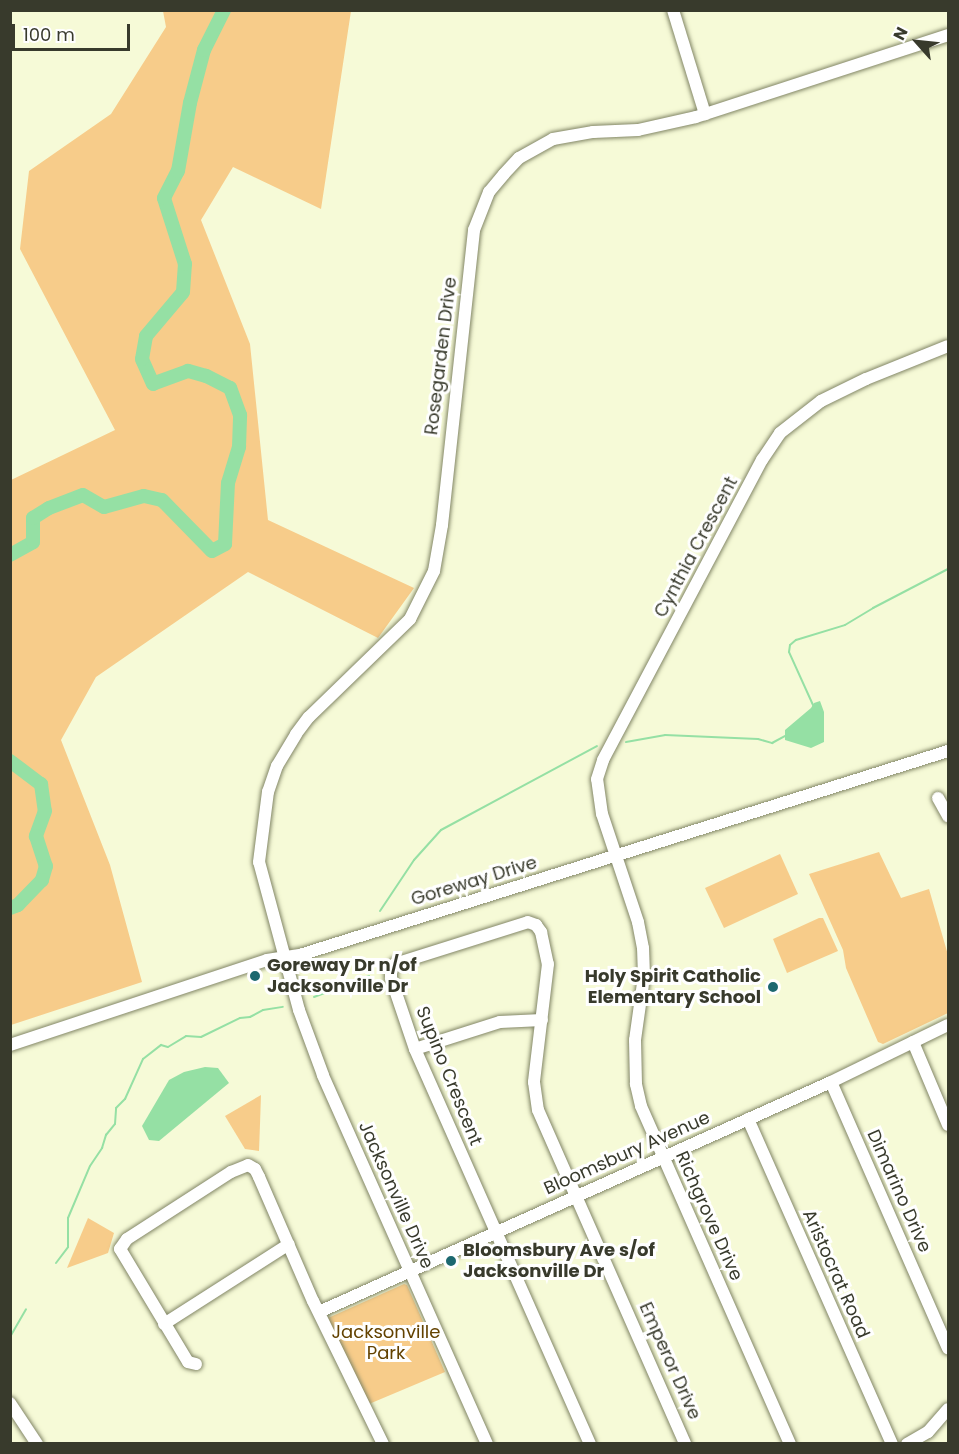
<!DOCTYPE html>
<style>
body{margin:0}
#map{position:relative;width:959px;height:1454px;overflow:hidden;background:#f6fad7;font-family:Poppins,sans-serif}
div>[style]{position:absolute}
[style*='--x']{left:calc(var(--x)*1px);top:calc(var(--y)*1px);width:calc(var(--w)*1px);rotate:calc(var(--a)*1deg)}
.green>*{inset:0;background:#f7cc8a}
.water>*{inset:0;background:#95e0a4}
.stream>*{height:2px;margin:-1px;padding:0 1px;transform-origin:1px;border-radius:1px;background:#95e0a4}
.river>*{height:14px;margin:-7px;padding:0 7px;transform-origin:7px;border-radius:7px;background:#95e0a4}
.roads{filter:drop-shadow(0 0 2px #828666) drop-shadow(0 0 2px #828666)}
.minor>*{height:12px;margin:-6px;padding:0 6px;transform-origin:6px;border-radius:6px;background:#fff}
.dots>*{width:16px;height:16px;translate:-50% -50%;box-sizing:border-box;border:3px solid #fff;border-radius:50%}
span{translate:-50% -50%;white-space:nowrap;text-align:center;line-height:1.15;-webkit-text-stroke:6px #fff;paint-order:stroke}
.street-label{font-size:18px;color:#383a2c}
.poi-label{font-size:18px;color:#383a2c;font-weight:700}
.left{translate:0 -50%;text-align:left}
.right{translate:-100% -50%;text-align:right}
.park-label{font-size:18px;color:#634200}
.frame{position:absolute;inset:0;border:12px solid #383a2c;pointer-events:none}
.north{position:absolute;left:887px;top:12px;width:60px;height:60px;-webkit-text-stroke:4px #fff;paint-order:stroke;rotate:297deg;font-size:16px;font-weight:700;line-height:24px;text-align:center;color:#383a2c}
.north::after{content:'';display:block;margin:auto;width:21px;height:27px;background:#383a2c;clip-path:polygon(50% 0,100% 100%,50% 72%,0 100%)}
.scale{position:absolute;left:12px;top:24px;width:118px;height:27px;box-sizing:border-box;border:3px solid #383a2c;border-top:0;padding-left:8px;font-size:18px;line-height:21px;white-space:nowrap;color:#383a2c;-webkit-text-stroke:4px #fff;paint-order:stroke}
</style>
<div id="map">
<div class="green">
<div style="clip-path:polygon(163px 11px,351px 11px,321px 209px,233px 167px,201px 220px,250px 344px,268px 520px,414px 588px,378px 638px,248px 572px,96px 677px,61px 740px,110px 865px,142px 982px,11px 1025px,11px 480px,115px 430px,20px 249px,29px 171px,111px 114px,166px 27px)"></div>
<div style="clip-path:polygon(879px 852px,901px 898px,929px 889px,948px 955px,948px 1013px,883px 1044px,878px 1042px,846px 968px,843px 950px,809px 874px)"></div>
<div style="clip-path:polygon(780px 854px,798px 894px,724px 928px,705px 888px)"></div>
<div style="clip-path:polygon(819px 918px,823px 918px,838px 951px,787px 973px,773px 939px)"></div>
<div style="clip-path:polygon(261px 1095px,260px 1124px,259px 1151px,245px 1149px,225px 1116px)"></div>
<div style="clip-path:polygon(88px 1218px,114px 1233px,108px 1253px,67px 1268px)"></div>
<div style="clip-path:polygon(404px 1284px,407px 1285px,445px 1372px,369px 1404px,328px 1318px)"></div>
</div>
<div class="water">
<div style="clip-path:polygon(820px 701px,824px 712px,824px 742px,811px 748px,785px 740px,785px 730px,811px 708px,814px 703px)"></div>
<div style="clip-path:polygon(205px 1067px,218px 1068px,229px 1083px,159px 1141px,149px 1140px,142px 1126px,169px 1080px,184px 1072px)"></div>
</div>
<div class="stream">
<div style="--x:813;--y:705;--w:58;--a:-114.4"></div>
<div style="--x:789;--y:652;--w:7;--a:-82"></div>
<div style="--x:790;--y:645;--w:8;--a:-40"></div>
<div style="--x:796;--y:640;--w:51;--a:-17"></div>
<div style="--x:845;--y:625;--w:33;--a:-31"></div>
<div style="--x:873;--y:608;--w:85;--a:-27.5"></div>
<div style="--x:626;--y:742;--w:40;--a:-10"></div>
<div style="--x:665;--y:735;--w:93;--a:2.5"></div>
<div style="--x:758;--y:739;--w:15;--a:16"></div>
<div style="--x:772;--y:743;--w:15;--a:-28"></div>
<div style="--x:380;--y:911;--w:61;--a:-56.3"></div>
<div style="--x:414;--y:860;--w:40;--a:-48"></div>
<div style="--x:441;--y:830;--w:177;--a:-28.3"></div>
<div style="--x:314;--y:997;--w:59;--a:-20.9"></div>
<div style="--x:56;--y:1263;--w:20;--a:-53"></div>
<div style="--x:68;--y:1247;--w:29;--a:-90"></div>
<div style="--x:68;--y:1218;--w:56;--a:-67.1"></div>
<div style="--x:90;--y:1166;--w:22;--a:-56"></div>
<div style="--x:102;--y:1148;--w:14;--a:-73"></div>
<div style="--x:106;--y:1135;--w:14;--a:-51"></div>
<div style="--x:115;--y:1124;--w:16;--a:-86"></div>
<div style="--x:116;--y:1108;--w:13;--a:-45"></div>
<div style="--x:125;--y:1099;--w:44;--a:-65.8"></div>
<div style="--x:143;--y:1059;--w:23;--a:-38"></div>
<div style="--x:161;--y:1045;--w:7;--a:16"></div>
<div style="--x:168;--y:1047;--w:21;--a:-31"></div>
<div style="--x:186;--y:1036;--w:15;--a:4"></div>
<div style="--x:201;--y:1037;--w:43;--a:-26"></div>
<div style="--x:240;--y:1018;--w:10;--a:-6"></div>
<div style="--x:250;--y:1017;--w:15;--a:-28"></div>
<div style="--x:263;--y:1010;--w:20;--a:-9"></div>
<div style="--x:10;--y:1337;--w:32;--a:-60"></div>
</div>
<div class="river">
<div style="--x:10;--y:555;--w:26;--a:-29"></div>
<div style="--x:33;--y:542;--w:24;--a:-90"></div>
<div style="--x:33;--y:518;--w:19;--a:-32"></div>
<div style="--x:49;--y:508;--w:36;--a:-21"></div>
<div style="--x:83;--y:495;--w:24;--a:30"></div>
<div style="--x:104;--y:507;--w:41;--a:-15.4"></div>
<div style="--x:144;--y:496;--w:18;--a:13"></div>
<div style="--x:162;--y:500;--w:71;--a:45.6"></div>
<div style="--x:212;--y:551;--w:15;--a:-28"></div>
<div style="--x:225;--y:544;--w:61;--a:-87.2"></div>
<div style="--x:228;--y:483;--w:38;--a:-73"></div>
<div style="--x:239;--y:447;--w:32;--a:-88"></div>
<div style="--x:240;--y:415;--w:29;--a:-110"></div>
<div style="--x:230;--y:388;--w:27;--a:-153"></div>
<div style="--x:206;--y:376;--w:19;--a:-164"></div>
<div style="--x:188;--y:371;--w:37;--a:160"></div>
<div style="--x:153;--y:384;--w:27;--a:-114"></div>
<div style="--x:142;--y:359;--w:23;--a:-80"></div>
<div style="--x:146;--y:336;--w:57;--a:-49.9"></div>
<div style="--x:183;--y:292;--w:28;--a:-86"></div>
<div style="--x:185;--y:264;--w:69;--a:-107.7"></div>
<div style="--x:164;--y:198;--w:30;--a:-63"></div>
<div style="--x:178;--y:171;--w:69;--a:-80"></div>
<div style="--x:190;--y:103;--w:55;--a:-75.2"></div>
<div style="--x:204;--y:50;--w:45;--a:-63.4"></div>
<div style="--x:10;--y:761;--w:39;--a:37"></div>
<div style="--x:41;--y:784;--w:27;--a:82"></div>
<div style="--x:45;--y:811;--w:27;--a:110"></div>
<div style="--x:36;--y:836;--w:32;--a:72"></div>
<div style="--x:46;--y:866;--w:15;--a:106"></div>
<div style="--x:42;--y:880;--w:35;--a:134"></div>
<div style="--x:18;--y:905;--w:9;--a:159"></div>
</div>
<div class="roads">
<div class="minor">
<div style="--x:673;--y:10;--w:109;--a:72.9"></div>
<div style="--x:938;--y:798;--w:21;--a:61"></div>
<div style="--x:913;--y:1042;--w:90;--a:67.1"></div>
<div style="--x:10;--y:1045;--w:271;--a:-18.3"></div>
<div style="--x:267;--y:960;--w:36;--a:-9"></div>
<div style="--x:303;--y:954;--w:676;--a:-17.47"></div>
<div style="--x:415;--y:1049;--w:89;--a:-17.6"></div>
<div style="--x:500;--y:1022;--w:42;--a:-2.7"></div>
<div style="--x:831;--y:1082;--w:291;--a:66.3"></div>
<div style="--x:748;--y:1119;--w:355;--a:66.1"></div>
<div style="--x:319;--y:1312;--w:561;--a:-24.19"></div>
<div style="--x:831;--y:1082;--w:130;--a:-26"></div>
<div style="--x:164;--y:1324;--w:148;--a:-32.6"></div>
<div style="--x:196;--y:1364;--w:8;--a:-166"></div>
<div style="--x:188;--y:1362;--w:132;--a:-121"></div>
<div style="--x:120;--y:1249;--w:12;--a:-55"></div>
<div style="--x:127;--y:1239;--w:124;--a:-32.8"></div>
<div style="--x:231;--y:1172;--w:18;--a:-22"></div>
<div style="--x:248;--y:1165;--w:8;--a:30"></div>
<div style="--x:255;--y:1169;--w:9;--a:63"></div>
<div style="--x:259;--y:1177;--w:135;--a:66.5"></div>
<div style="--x:313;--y:1301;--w:159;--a:63.9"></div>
<div style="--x:10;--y:1403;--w:49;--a:56.6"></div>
<div style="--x:487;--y:1444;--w:404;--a:-114"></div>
<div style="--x:323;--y:1075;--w:69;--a:-110.3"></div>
<div style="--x:299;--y:1010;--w:153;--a:-105.1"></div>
<div style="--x:259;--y:862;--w:71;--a:-82.7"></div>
<div style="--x:268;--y:792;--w:28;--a:-71"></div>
<div style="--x:277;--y:766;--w:37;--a:-59"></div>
<div style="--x:296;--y:734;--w:21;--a:-53"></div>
<div style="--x:309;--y:717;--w:141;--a:-44.1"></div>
<div style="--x:410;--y:619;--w:54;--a:-63.4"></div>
<div style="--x:434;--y:571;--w:47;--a:-80.1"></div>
<div style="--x:442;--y:525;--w:297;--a:-83.8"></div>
<div style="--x:474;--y:230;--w:41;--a:-68.5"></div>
<div style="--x:489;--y:192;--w:23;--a:-50"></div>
<div style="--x:504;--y:174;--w:22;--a:-47"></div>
<div style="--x:519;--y:158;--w:39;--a:-29"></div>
<div style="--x:553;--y:139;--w:41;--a:-9.9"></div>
<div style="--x:593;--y:132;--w:45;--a:-2.5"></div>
<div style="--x:638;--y:130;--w:59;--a:-12.6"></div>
<div style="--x:696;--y:117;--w:265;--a:-18"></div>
<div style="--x:590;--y:1444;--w:432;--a:-113.9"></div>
<div style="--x:415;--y:1049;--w:75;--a:-108.7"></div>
<div style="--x:391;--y:978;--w:8;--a:-90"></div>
<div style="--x:391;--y:970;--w:7;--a:-56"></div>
<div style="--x:395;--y:964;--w:139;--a:-17.5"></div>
<div style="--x:528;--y:922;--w:9;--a:21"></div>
<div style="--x:536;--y:925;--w:9;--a:54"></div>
<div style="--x:541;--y:932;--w:33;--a:78"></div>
<div style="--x:548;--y:964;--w:119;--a:96.8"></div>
<div style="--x:534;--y:1082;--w:28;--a:82"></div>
<div style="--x:538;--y:1110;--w:365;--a:66.2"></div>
<div style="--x:790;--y:1444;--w:369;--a:-113.8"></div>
<div style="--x:641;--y:1106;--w:23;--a:-103"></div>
<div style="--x:636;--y:1084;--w:44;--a:-91.3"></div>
<div style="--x:635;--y:1040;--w:65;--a:-82"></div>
<div style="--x:644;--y:976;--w:28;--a:-92"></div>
<div style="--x:643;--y:948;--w:26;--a:-101"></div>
<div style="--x:638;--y:922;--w:114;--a:-108.4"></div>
<div style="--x:602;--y:814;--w:35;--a:-98"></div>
<div style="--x:597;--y:779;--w:20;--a:-72"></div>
<div style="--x:603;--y:760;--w:340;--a:-62.1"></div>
<div style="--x:762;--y:460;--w:32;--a:-56"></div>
<div style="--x:780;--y:433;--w:52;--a:-38"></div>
<div style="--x:821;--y:401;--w:50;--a:-26.1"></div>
<div style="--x:866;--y:379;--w:88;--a:-21.9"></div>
<div style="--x:907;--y:1444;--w:24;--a:-30"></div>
<div style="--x:928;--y:1432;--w:30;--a:-49"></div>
</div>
</div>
<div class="dots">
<div style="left:255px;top:976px;background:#1c686f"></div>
<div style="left:773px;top:987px;background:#1c686f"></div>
<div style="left:451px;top:1261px;background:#1c686f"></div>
</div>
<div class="street-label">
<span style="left:441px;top:356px;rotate:-83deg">Rosegarden Drive</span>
<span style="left:696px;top:547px;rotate:-62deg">Cynthia Crescent</span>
<span style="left:474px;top:881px;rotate:-17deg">Goreway Drive</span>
<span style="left:449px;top:1076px;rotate:68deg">Supino Crescent</span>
<span style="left:627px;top:1153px;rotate:-24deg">Bloomsbury Avenue</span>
<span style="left:899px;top:1191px;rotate:66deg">Dimarino Drive</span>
<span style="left:396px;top:1195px;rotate:66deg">Jacksonville Drive</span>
<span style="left:709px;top:1216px;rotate:66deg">Richgrove Drive</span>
<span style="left:836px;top:1274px;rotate:66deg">Aristocrat Road</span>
<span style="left:670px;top:1361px;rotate:66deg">Emperor Drive</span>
</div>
<div class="poi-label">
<span class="left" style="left:267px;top:976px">Goreway Dr n/of<br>Jacksonville Dr</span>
<span class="right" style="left:761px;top:987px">Holy Spirit Catholic<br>Elementary School</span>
<span class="left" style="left:463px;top:1261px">Bloomsbury Ave s/of<br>Jacksonville Dr</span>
</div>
<div class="park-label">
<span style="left:386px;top:1343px">Jacksonville<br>Park</span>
</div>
<div class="frame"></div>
<div class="north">N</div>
<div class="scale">100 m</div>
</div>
